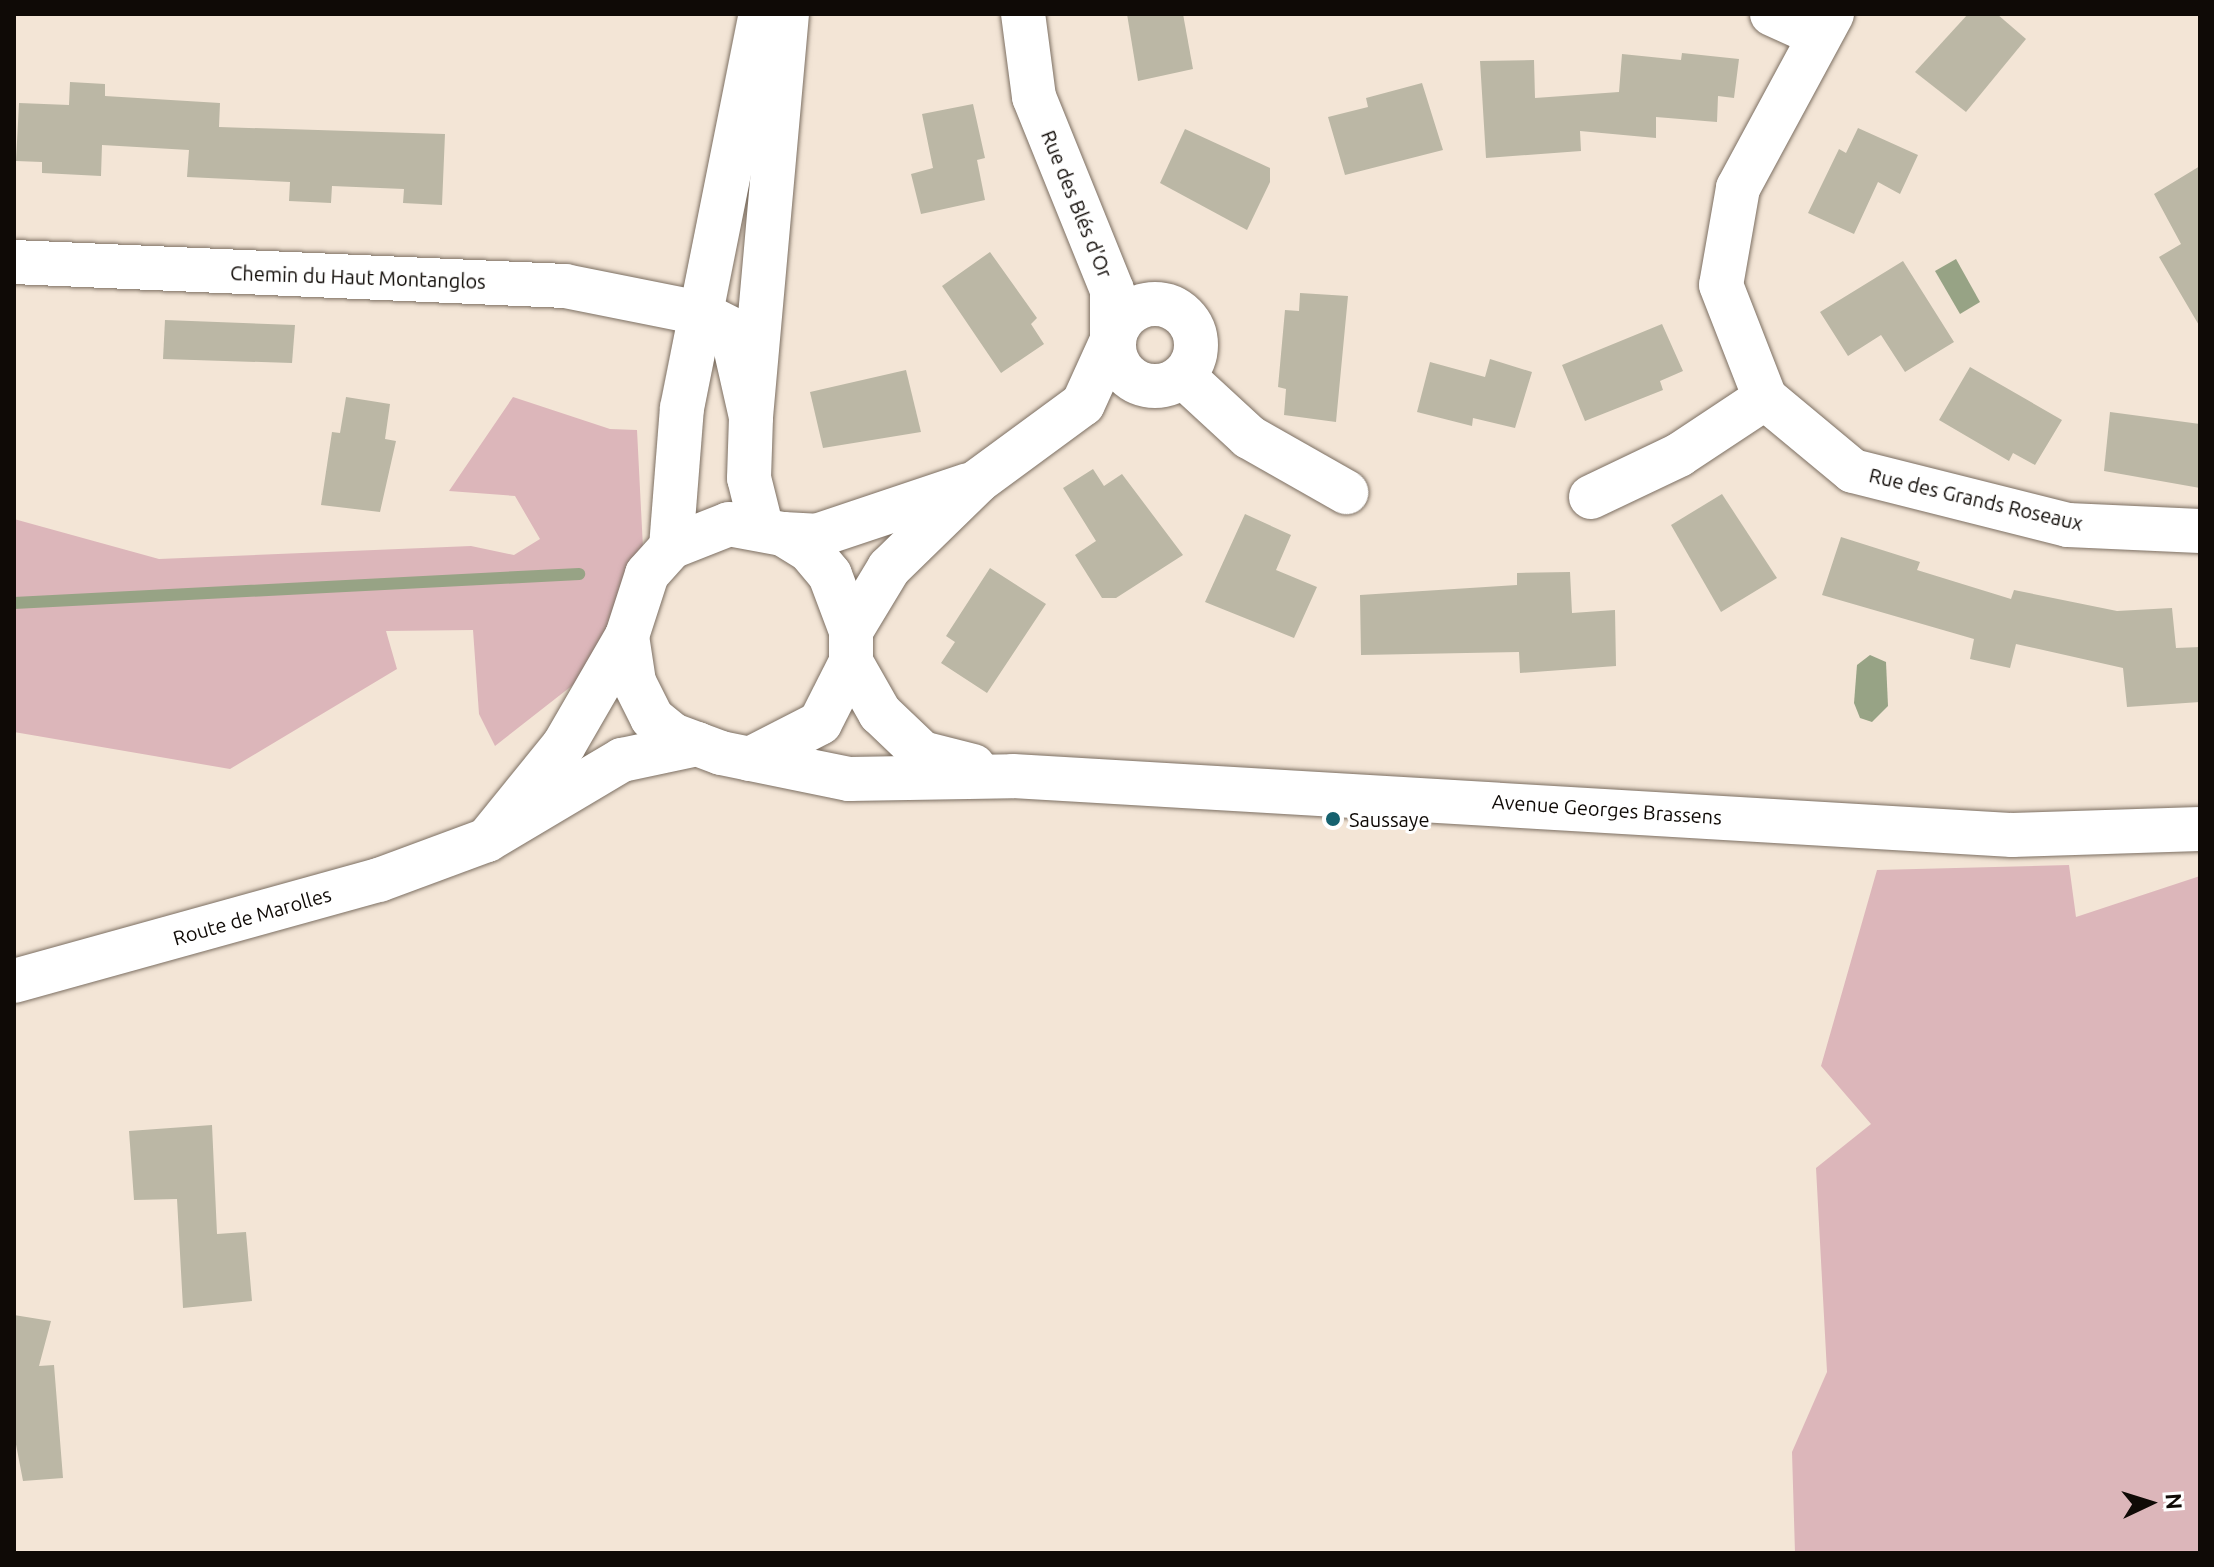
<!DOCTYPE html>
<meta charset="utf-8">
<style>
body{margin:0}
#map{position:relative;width:2214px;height:1567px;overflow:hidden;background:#f3e5d6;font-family:Ubuntu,sans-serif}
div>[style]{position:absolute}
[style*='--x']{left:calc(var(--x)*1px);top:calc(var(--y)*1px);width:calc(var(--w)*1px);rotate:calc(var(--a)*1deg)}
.green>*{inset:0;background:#dcb6ba}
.water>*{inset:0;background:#97a385}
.stream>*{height:12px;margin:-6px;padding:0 6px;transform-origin:6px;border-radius:6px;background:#97a385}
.building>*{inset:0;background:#bbb7a5}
.roads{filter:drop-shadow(0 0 2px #7c6f62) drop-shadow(0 0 2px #7c6f62)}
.minor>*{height:44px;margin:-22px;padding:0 22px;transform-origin:22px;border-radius:22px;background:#fff}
.minor>.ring{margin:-22px;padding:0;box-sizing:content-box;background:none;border:44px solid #fff;border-radius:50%}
.dots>*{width:22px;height:22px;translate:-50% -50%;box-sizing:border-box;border:4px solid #fff;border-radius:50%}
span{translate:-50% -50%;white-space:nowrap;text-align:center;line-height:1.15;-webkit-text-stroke:6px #fff;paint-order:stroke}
.street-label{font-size:20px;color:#0f0a06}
.poi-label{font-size:20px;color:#0f0a06}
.left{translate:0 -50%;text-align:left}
.frame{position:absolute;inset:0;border:16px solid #0f0a06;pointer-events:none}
.north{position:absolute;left:2110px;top:1463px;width:80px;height:80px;-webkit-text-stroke:6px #fff;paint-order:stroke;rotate:86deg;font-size:22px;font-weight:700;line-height:32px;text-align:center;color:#0f0a06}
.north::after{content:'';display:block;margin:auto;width:28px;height:36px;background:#0f0a06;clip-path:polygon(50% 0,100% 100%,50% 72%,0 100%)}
</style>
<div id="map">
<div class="green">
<div style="clip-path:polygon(513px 397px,610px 429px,637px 430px,647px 627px,495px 746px,479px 714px,473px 630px,386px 631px,397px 669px,230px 769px,14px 732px,14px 519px,159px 559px,471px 546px,514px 555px,540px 539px,515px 496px,449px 491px)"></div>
<div style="clip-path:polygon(2069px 865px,2076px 917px,2200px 876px,2200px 1553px,1795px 1553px,1792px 1452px,1827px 1372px,1816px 1168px,1871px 1124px,1821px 1066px,1877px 870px)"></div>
</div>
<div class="water">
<div style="clip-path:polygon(1956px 259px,1980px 302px,1960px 314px,1935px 271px)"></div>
<div style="clip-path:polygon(1870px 655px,1886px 662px,1888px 706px,1872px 722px,1860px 718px,1854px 703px,1857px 665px)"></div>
</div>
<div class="stream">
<div style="--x:14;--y:603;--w:566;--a:-2.94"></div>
</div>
<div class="building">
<div style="clip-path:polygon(1127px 14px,1183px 14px,1193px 69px,1138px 81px)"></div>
<div style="clip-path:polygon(1968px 14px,1997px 14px,2026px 39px,1966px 112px,1915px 72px)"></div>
<div style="clip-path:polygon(1682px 53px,1739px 59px,1734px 98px,1718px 96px,1717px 122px,1656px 117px,1656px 138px,1580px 131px,1581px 151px,1486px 158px,1480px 61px,1534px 60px,1535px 98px,1619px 92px,1622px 54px,1681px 60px)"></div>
<div style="clip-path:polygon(70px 82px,105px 84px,105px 96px,220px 103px,219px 127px,445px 134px,442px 205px,403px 203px,404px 189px,332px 186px,331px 203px,289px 201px,290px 182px,187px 177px,189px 150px,102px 145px,101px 176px,42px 173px,42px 162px,16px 161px,19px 103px,69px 105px)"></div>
<div style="clip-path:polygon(1422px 83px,1443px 150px,1345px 175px,1328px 117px,1368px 107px,1366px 98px)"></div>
<div style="clip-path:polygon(973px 104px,985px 158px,977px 160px,985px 200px,921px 214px,911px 174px,933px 168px,922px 114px)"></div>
<div style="clip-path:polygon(1858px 128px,1918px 155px,1900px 194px,1878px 182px,1854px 234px,1808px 213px,1839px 149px,1846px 153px)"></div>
<div style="clip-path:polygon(1185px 129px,1270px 168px,1270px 182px,1247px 230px,1160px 183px)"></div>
<div style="clip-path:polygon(2200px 166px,2200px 327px,2159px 257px,2181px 244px,2154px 194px)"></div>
<div style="clip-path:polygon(990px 252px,1037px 318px,1031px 324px,1044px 344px,1001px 373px,942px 286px)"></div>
<div style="clip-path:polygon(1903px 261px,1954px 342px,1905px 372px,1881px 335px,1848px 356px,1820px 312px)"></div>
<div style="clip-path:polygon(1300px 293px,1348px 296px,1336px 422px,1284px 415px,1286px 389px,1278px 387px,1285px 310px,1299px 311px)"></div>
<div style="clip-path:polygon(165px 320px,295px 325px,292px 363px,163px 359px)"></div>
<div style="clip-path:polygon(1662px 324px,1683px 371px,1660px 381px,1663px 390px,1585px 421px,1562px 365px)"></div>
<div style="clip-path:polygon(1490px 359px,1532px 372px,1515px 428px,1473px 418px,1472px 426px,1417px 412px,1430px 362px,1485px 377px)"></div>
<div style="clip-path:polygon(1970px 367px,2062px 420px,2035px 465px,2013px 453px,2009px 461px,1939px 420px)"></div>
<div style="clip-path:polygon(906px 370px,921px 432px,823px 448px,810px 392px)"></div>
<div style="clip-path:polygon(346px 397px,390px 404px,385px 439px,396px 441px,380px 512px,321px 505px,332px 432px,340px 433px)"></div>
<div style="clip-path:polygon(2110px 412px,2200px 424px,2200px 488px,2104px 471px)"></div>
<div style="clip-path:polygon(1093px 469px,1104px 486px,1122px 474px,1183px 555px,1116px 598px,1102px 598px,1075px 555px,1096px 541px,1063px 488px)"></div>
<div style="clip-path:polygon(1722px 494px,1777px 578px,1721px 612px,1671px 525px)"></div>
<div style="clip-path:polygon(1245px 514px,1291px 535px,1276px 570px,1317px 587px,1294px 638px,1205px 602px)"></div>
<div style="clip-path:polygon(1841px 537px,1920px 562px,1917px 570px,2011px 599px,2014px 590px,2117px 611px,2172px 608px,2176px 648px,2200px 647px,2200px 702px,2127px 707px,2123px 668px,2016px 644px,2010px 668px,1970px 659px,1974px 639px,1822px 595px)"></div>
<div style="clip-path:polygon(990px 568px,1046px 604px,987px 693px,941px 663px,955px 642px,946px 636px)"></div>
<div style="clip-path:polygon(1570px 572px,1572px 613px,1615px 610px,1616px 666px,1520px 673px,1519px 652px,1361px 655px,1360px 595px,1517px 585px,1517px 573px)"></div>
<div style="clip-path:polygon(212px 1125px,217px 1234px,246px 1232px,252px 1301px,183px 1308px,177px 1199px,134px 1200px,129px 1131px)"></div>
<div style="clip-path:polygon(14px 1315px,51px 1321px,39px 1366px,54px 1365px,63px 1478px,23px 1481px,14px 1434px)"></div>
</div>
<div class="roads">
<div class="minor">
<div style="--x:1772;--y:14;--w:48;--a:24.4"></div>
<div style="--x:1832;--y:14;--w:198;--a:118.4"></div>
<div style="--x:1738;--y:188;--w:98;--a:99.9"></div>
<div style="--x:1721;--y:285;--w:121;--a:68.7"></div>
<div style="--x:1765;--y:398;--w:114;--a:39.7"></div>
<div style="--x:1853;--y:471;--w:222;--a:14.1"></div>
<div style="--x:2068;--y:525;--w:132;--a:2.6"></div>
<div style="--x:14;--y:262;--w:552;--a:2.49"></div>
<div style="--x:565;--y:286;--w:138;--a:11.3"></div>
<div style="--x:700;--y:313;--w:35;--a:27"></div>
<div style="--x:731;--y:329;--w:90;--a:77.2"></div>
<div class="ring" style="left:1114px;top:304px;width:38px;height:38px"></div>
<div style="--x:1183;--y:376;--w:90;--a:42.7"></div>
<div style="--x:1249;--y:437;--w:112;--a:29.6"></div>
<div style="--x:1591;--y:497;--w:98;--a:-25.5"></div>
<div style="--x:1679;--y:455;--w:103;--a:-33.5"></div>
<div style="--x:761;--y:526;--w:49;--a:-104"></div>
<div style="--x:749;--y:478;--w:61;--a:-88.1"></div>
<div style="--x:751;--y:417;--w:405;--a:-84.9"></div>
<div style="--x:783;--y:534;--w:33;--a:3"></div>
<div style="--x:816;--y:536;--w:160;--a:-18.5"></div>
<div style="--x:671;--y:547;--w:139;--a:-85.5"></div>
<div style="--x:682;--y:408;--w:402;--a:-78.7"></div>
<div style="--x:851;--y:631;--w:74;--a:-58.9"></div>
<div style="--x:889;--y:568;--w:124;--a:-44.3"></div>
<div style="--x:978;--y:481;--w:130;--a:-36.3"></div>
<div style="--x:1083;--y:404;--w:70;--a:-65.6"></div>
<div style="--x:1112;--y:340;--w:50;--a:-90"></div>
<div style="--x:1112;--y:290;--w:208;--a:-112"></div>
<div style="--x:1034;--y:97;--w:84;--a:-97.5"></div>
<div style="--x:627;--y:636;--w:47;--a:81.3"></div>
<div style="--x:634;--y:682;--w:40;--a:63.4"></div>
<div style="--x:652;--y:718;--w:27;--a:39"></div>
<div style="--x:673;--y:735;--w:51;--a:20.6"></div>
<div style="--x:721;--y:753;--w:131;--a:11.5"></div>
<div style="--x:849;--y:779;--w:164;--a:-1"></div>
<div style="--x:1013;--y:776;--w:1001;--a:3.38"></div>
<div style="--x:2012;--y:835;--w:188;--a:-1.8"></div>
<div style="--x:851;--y:662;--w:59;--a:60.4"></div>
<div style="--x:880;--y:713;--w:58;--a:43.6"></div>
<div style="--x:922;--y:753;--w:53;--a:14.3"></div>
<div style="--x:487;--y:840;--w:122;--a:-51"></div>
<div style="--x:564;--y:745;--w:126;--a:-60"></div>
<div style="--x:627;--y:636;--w:65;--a:-72.1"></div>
<div style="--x:647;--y:574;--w:36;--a:-48"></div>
<div style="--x:671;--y:547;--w:62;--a:-21.6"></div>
<div style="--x:729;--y:524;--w:55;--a:10.5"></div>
<div style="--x:783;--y:534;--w:32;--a:32"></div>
<div style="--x:810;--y:551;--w:31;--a:50"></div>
<div style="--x:830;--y:575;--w:60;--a:69.4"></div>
<div style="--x:851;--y:631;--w:31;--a:90"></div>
<div style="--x:851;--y:662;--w:68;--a:116.9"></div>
<div style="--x:820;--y:723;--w:79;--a:152.8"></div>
<div style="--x:14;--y:981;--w:379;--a:-15.5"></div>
<div style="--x:379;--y:880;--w:115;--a:-20.3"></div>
<div style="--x:487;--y:840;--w:157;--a:-30.7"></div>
<div style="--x:622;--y:760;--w:77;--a:-12"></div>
</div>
</div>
<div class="dots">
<div style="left:1333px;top:819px;background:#16616e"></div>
</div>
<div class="street-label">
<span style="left:1077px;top:204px;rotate:68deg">Rue des Blés d'Or</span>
<span style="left:358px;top:277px;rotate:2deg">Chemin du Haut Montanglos</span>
<span style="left:1976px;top:499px;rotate:13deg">Rue des Grands Roseaux</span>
<span style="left:1607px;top:809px;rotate:4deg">Avenue Georges Brassens</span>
<span style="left:252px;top:916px;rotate:-16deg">Route de Marolles</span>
</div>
<div class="poi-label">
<span class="left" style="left:1349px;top:819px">Saussaye</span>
</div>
<div class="frame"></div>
<div class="north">N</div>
</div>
